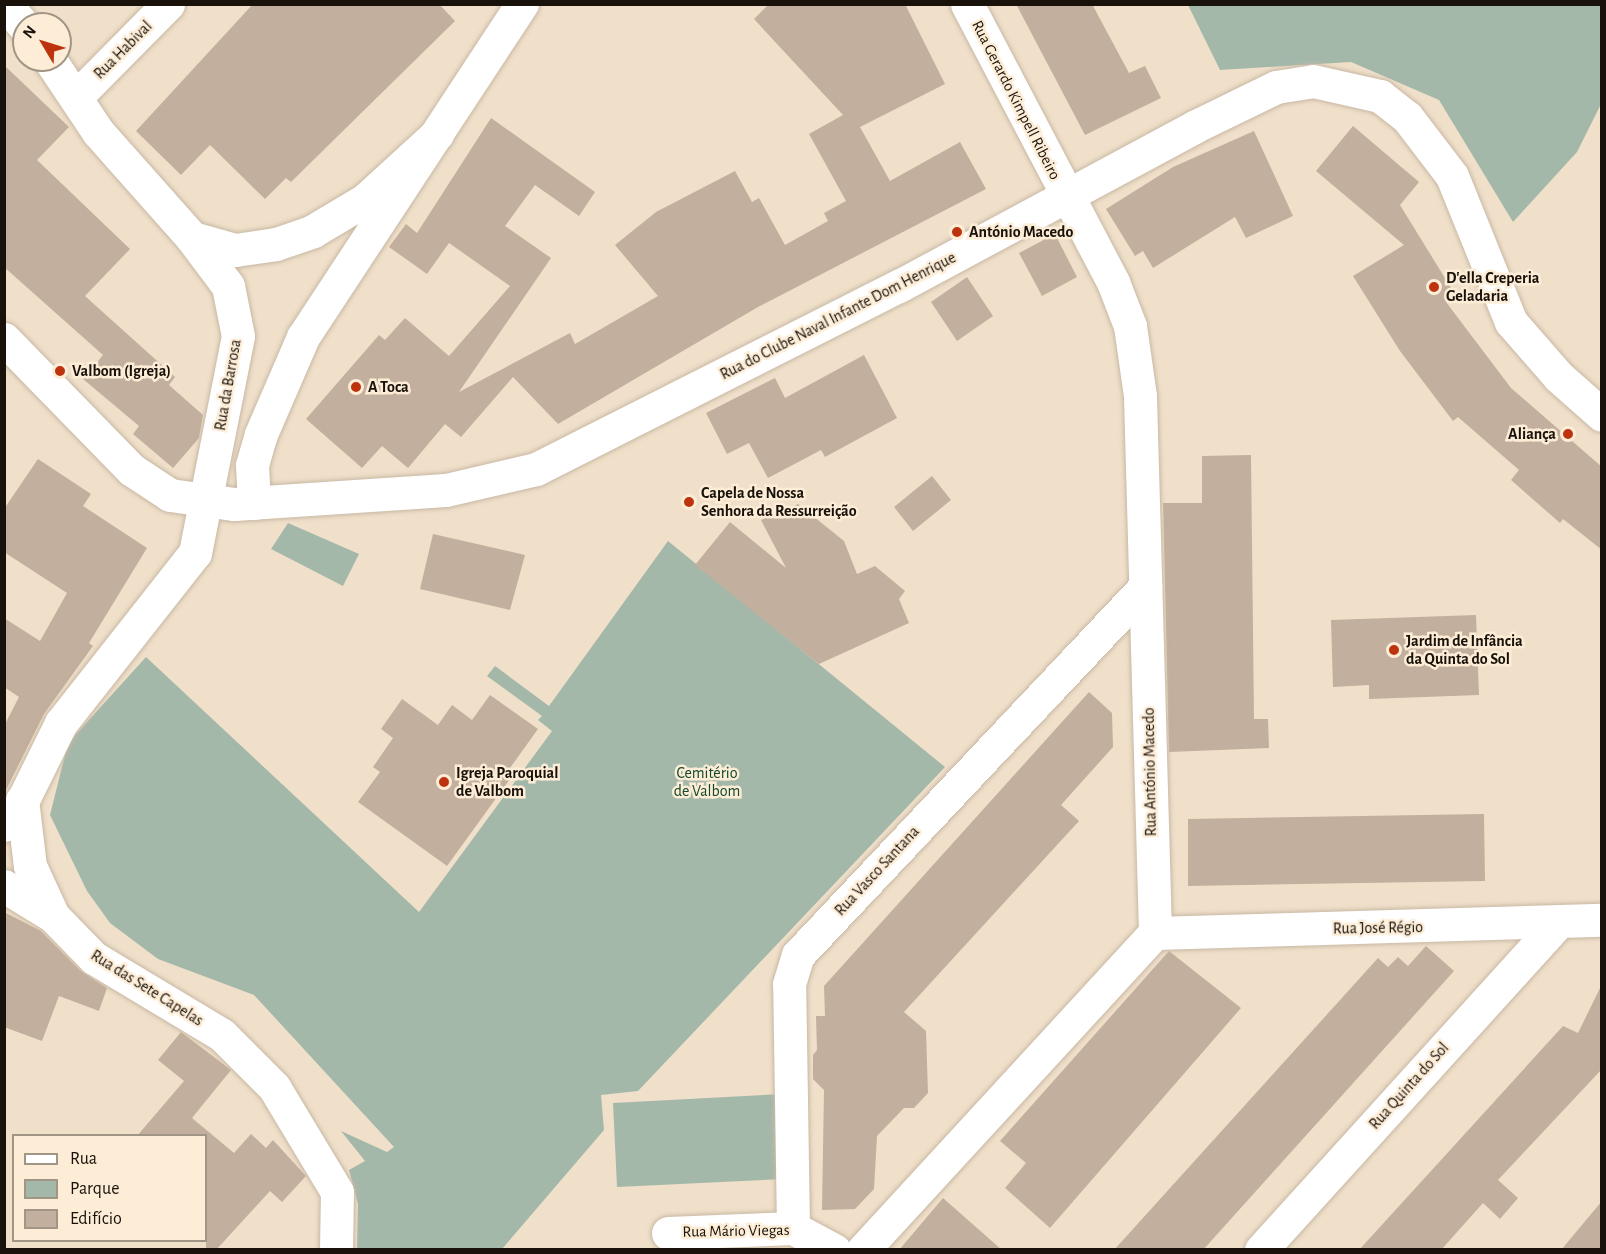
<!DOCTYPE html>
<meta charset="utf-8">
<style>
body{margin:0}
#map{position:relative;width:1606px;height:1254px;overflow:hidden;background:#f0e0ca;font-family:"Alegreya Sans",sans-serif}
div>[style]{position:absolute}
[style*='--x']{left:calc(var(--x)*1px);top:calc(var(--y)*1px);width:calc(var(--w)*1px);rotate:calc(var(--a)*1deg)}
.green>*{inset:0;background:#a4b8aa}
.building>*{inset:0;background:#c2af9d}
.roads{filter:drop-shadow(0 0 2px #c8b8a4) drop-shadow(0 0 2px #c8b8a4)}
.minor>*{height:33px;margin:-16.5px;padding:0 16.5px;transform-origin:16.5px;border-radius:16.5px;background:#fff}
.dots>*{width:16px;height:16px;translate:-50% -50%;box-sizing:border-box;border:3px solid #fdedd7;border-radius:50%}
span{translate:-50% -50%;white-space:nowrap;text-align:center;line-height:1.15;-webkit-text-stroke:5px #fdedd7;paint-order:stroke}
.street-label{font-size:16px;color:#18120b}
.poi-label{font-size:16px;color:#18120b;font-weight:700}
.left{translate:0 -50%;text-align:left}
.right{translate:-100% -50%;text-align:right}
.park-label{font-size:16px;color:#0f482a}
.frame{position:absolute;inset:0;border:6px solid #18120b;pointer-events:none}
.legend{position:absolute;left:12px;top:1134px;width:195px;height:108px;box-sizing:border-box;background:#fdedd7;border:2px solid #a19585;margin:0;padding:8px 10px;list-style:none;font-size:18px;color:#18120b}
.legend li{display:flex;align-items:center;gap:12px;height:30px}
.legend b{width:30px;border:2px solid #a19585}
.north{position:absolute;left:12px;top:12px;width:60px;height:60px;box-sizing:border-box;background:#fdedd7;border:2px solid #a19585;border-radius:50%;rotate:308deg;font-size:16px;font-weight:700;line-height:24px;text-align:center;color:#18120b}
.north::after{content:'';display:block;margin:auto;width:21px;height:27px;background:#bd330e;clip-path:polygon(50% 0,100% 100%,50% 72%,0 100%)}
</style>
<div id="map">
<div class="green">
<div style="clip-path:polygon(1188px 5px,1601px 5px,1601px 104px,1577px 152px,1513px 222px,1439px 100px,1351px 62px,1220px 70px)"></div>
<div style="clip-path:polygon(288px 523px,359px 554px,343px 586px,271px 549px)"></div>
<div style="clip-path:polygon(668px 541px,945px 767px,638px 1091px,601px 1095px,604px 1130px,502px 1249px,357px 1249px,358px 1204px,349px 1170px,365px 1161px,341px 1131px,387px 1152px,394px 1147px,254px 995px,158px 959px,110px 923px,87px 891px,50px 815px,68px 743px,146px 657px,419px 912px,552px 731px,538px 720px,542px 716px,487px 676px,495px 666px,549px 706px)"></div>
<div style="clip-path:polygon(782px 1094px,785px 1179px,617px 1187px,613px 1103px)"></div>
</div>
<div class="building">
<div style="clip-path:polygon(253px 4px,439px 4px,455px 21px,291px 182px,286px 178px,265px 199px,210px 145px,181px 175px,136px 131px)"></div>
<div style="clip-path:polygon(769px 4px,905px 4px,945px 84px,860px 127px,890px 181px,960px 142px,986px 189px,758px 307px,558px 424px,513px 377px,461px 437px,445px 424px,408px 468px,382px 446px,362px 468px,306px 419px,379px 335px,385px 340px,405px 318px,449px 356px,510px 286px,449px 243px,427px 274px,389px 247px,406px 224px,417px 233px,491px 118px,595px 192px,579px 216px,535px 185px,505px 226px,551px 258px,459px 392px,570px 333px,575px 344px,658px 296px,615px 245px,656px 212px,735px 171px,752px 202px,759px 198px,785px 245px,828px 221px,824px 213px,846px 201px,809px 134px,843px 115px,754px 19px)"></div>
<div style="clip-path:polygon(1016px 4px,1092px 4px,1129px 73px,1145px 66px,1161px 98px,1085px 135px)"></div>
<div style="clip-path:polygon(4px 65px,69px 127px,37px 160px,130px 249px,85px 296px,175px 377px,169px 385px,203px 415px,199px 438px,173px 468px,133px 434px,139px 426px,83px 379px,103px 355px,4px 267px)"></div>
<div style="clip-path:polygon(1353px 126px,1419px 182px,1400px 205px,1456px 296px,1446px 302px,1511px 388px,1602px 467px,1602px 550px,1563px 519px,1560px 523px,1511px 480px,1519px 470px,1458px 417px,1453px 421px,1400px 351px,1353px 276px,1404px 245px,1316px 171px)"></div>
<div style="clip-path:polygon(1254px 131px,1293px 216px,1246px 238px,1235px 217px,1153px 268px,1143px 251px,1135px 256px,1106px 209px,1173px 167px)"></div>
<div style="clip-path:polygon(1055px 234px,1077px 277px,1042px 296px,1019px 253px)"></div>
<div style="clip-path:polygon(967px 277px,993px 316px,957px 341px,931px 302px)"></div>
<div style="clip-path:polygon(864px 355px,897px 418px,825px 457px,821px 450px,768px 478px,749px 443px,727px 454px,706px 413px,775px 378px,785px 398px)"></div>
<div style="clip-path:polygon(1251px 455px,1254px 719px,1268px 719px,1269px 748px,1169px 752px,1163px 503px,1202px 503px,1202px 456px)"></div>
<div style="clip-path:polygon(38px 459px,91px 494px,83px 506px,147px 548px,89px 643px,93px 646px,44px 714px,4px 794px,4px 726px,19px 697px,4px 687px,4px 618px,40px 641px,67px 593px,4px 552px,4px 509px)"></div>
<div style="clip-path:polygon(932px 476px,951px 500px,913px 531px,894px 507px)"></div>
<div style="clip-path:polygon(798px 504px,844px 541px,857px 574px,875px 566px,905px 591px,899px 599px,909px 623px,819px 664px,695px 565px,730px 522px,786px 568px,761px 520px)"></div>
<div style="clip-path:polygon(433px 534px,525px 555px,510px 610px,420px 589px)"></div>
<div style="clip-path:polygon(1476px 615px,1479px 695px,1369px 699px,1369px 685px,1333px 687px,1331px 620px)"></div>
<div style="clip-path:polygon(1089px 692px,1112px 713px,1113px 747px,1061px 805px,1079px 821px,904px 1012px,926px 1031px,928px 1093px,914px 1108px,904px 1108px,877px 1136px,874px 1189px,855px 1209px,822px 1210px,824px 1090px,813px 1079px,813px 1055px,817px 1050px,816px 1016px,825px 1016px,824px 986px)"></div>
<div style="clip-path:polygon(490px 695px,538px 729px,505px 775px,510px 779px,447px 866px,358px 802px,380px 772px,373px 767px,393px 738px,381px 729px,402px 699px,438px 725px,452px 705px,472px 720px)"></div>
<div style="clip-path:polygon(1484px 814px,1485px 881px,1188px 886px,1188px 819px)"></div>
<div style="clip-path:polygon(4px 912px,41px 931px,81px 971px,107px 988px,99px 1011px,59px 996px,42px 1041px,4px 1027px)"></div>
<div style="clip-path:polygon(1426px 946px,1454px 971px,1203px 1250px,1114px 1250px,1378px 958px,1388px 967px,1398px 957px,1408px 966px)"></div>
<div style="clip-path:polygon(1169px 951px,1241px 1008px,1050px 1228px,1005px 1188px,1026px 1163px,1000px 1141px)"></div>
<div style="clip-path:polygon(1602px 984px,1602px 1069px,1498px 1180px,1518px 1198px,1500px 1219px,1483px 1203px,1441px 1250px,1359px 1250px,1563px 1026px,1578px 1033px)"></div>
<div style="clip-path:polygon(181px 1032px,231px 1070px,192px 1118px,234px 1153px,251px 1134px,266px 1148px,273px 1140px,306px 1176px,282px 1202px,270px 1191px,216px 1250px,206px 1250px,206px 1136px,137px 1136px,184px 1081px,158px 1060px)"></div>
<div style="clip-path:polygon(943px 1198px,1002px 1250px,899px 1250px)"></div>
<div style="clip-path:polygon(1602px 1201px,1602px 1250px,1561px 1250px)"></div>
</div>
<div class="roads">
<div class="minor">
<div style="--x:5;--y:4;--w:29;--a:49"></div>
<div style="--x:50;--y:60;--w:87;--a:56.3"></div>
<div style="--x:98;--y:132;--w:142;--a:48.4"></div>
<div style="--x:78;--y:95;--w:128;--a:-45.3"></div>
<div style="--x:4;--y:339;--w:183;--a:45.7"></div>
<div style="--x:132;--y:470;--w:45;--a:33.3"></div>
<div style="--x:170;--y:495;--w:65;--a:8"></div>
<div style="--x:234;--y:504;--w:212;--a:-3.8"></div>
<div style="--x:446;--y:490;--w:92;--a:-13.1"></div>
<div style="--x:536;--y:469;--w:407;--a:-26.8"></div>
<div style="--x:899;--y:286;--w:335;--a:-28.3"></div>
<div style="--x:1194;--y:127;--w:91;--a:-26"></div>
<div style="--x:1276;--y:87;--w:37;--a:-9"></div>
<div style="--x:1313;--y:81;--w:69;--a:12.6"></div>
<div style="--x:1380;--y:96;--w:34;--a:38"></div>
<div style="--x:1407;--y:117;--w:74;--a:52.7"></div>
<div style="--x:1452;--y:176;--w:157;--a:68"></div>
<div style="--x:1511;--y:322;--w:73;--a:48.9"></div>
<div style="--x:1559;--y:377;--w:57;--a:41.5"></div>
<div style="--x:254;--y:503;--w:38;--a:-93"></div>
<div style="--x:252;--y:465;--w:32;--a:-74"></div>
<div style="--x:261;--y:434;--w:106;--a:-66.6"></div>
<div style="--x:303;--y:337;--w:399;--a:-56.7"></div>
<div style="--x:22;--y:800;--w:66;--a:83.1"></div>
<div style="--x:30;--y:866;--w:55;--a:65.3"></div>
<div style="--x:53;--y:916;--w:59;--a:45.7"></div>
<div style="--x:94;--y:958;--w:149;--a:31"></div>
<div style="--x:222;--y:1035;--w:74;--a:45"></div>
<div style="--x:274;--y:1087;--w:122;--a:59"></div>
<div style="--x:337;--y:1192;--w:58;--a:91"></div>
<div style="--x:4;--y:825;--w:14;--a:-39"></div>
<div style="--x:15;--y:816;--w:104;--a:-63.7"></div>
<div style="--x:61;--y:723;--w:216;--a:-51.8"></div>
<div style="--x:195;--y:553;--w:221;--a:-78.8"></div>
<div style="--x:238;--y:336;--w:51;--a:-101.3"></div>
<div style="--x:228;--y:286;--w:60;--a:-126.9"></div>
<div style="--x:192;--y:238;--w:45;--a:15.6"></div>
<div style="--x:235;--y:250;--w:41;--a:-8.3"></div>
<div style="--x:276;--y:244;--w:39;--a:-19"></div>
<div style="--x:313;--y:231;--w:61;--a:-30.8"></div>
<div style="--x:365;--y:200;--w:98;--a:-42.5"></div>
<div style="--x:4;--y:886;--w:57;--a:31.5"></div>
<div style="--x:1155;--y:933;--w:447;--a:-1.7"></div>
<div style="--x:793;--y:1228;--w:244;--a:-90.9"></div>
<div style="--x:789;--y:984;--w:30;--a:-73"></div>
<div style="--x:798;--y:955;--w:506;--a:-46.68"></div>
<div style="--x:668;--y:1233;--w:125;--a:-2.3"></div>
<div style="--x:793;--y:1228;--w:47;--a:28.2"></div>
<div style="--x:863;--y:1250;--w:431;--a:-47.4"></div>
<div style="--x:1155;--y:933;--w:537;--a:-91.6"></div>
<div style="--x:1140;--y:396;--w:71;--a:-98.1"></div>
<div style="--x:1130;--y:326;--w:47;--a:-111.1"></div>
<div style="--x:1113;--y:282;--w:314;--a:-117.7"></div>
<div style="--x:1261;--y:1250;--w:441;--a:-47.8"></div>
</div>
</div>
<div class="dots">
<div style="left:957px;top:232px;background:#bd330e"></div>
<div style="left:1434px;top:287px;background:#bd330e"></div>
<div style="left:60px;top:371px;background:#bd330e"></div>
<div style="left:356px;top:387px;background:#bd330e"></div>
<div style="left:1568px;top:434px;background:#bd330e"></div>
<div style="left:689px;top:502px;background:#bd330e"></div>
<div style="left:1394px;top:650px;background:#bd330e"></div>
<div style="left:444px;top:782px;background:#bd330e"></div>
</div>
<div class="street-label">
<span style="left:123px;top:50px;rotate:-45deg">Rua Habival</span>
<span style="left:1016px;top:100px;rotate:63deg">Rua Gerardo Kimpell Ribeiro</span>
<span style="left:838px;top:316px;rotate:-27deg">Rua do Clube Naval Infante Dom Henrique</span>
<span style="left:228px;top:385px;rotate:-80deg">Rua da Barrosa</span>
<span style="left:1150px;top:772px;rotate:-91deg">Rua António Macedo</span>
<span style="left:877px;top:871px;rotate:-47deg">Rua Vasco Santana</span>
<span style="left:1378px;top:928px;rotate:-1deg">Rua José Régio</span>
<span style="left:147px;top:988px;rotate:32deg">Rua das Sete Capelas</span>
<span style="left:1409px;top:1086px;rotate:-48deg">Rua Quinta do Sol</span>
<span style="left:736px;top:1231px;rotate:-1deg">Rua Mário Viegas</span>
</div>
<div class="poi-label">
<span class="left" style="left:969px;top:232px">António Macedo</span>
<span class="left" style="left:1446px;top:287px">D'ella Creperia<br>Geladaria</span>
<span class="left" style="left:72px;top:371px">Valbom (Igreja)</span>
<span class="left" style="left:368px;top:387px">A Toca</span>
<span class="right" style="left:1556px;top:434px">Aliança</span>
<span class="left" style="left:701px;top:502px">Capela de Nossa<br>Senhora da Ressurreição</span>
<span class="left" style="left:1406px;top:650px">Jardim de Infância<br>da Quinta do Sol</span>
<span class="left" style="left:456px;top:782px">Igreja Paroquial<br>de Valbom</span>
</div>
<div class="park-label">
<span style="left:707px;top:782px">Cemitério<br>de Valbom</span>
</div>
<div class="frame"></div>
<ul class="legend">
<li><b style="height:8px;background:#fff"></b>Rua</li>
<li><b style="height:16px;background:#a4b8aa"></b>Parque</li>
<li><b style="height:16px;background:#c2af9d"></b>Edifício</li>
</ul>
<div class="north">N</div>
</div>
